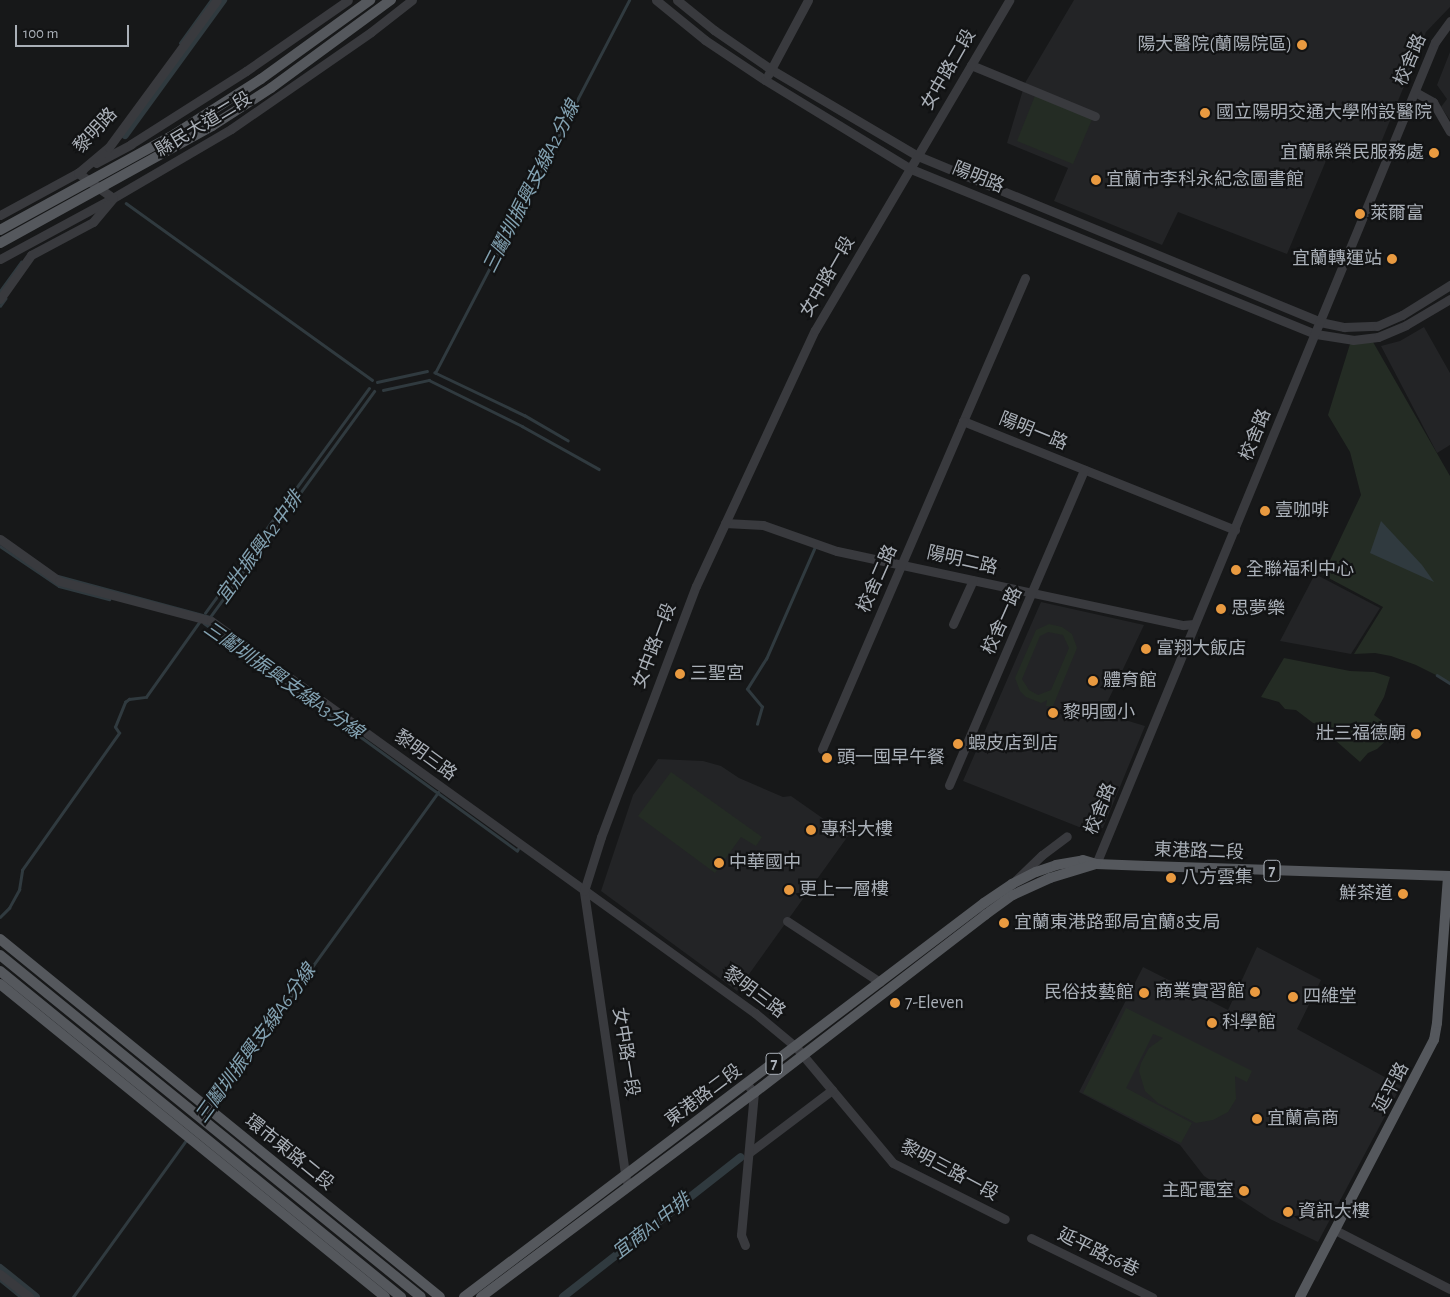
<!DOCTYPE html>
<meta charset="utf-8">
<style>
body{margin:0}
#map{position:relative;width:1450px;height:1297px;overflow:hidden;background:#171819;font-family:"Alegreya Sans","Noto Sans TC",sans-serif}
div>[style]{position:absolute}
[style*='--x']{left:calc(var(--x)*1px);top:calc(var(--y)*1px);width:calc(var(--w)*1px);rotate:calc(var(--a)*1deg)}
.built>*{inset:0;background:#232426}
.green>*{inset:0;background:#242c24}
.water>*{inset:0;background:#303a3f}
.stream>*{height:2.5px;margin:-1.25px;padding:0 1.25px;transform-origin:1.25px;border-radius:1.25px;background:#303a3f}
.canal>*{height:8px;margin:-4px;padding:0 4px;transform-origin:4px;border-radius:4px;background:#303a3f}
.minor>*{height:9px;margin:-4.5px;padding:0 4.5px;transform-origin:4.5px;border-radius:4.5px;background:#393a3e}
.major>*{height:10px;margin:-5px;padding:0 5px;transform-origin:5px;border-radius:5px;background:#55585d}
.dots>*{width:14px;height:14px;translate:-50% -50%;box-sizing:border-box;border:2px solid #121314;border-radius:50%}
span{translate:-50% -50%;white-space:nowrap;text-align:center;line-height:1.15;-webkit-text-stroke:4.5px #121314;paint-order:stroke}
.shield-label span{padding:1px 4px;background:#121314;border:1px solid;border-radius:4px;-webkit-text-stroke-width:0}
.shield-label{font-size:16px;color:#aab0b8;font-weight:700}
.poi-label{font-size:18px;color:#aab0b8}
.right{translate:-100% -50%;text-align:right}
.left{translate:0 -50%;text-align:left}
.street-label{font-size:18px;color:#aab0b8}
.water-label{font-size:19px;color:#83a2b2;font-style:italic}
.scale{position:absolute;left:15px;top:25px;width:114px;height:22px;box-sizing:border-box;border:2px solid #aab0b8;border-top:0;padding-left:6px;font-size:15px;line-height:18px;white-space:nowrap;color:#aab0b8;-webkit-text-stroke:4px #121314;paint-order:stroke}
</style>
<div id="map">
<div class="built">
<div style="clip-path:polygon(1074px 0,1450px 0,1450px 7px,1426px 32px,1374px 160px,1333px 144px,1287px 254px,1178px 212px,1162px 245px,1054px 201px,1068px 168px,1007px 143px,1025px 83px)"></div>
<div style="clip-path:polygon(1450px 52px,1450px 120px,1441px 107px,1447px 99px,1437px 85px)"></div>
<div style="clip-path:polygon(1424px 327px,1450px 373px,1450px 445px,1437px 453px,1381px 346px,1400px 341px)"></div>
<div style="clip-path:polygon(1315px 574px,1380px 608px,1351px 654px,1280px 641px)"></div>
<div style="clip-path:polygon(1041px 602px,1144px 625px,1105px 707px,1114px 712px,1112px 716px,1145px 726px,1103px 828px,1084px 829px,963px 781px)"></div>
<div style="clip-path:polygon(658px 759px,703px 761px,721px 766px,739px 778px,783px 797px,791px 796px,848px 836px,737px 991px,601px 891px,633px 795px)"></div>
<div style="clip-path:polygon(1257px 947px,1321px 980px,1297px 1029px,1401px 1086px,1318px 1242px,1270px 1219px,1204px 1176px,1180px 1145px,1079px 1092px,1143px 967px,1228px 1010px)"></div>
</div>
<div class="green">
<div style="clip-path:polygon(1036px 93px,1093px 117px,1073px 164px,1017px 141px)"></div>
<div style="clip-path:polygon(1373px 342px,1450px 476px,1450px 682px,1416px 665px,1391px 656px,1375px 653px,1354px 654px,1383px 607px,1323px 575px,1361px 495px,1350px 452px,1328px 415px,1350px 344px)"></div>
<div style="clip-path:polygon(evenodd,1049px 624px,1062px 627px,1072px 634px,1077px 648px,1053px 706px,1046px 706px,1047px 700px,1041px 703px,1026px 697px,1020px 691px,1015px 678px,1036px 630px,1049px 624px,1048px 632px,1063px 635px,1069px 648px,1051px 690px,1038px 695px,1029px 690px,1022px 679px,1040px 636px,1048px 632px)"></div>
<div style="clip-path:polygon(1284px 658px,1350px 671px,1374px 672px,1390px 677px,1384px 697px,1374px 715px,1392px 728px,1391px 736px,1377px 749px,1368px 753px,1360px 762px,1335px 740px,1337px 736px,1328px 726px,1313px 723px,1296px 710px,1285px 709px,1279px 702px,1261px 697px)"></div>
<div style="clip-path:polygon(671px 772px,762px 837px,756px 846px,741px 837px,715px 873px,638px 816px)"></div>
<div style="clip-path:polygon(1126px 1008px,1252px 1071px,1247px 1082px,1235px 1076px,1236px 1099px,1228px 1112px,1213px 1120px,1196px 1123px,1158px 1103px,1145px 1091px,1139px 1071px,1141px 1063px,1149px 1048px,1163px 1038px,1153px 1034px,1126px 1088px,1192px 1123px,1181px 1143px,1083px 1093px)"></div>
</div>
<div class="water">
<div style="clip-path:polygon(1381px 521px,1422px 565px,1434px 582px,1370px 553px)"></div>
</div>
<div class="stream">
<div style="--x:180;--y:43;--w:53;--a:-54.2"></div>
<div style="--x:126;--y:203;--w:303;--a:35.7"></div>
<div style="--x:0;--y:291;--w:36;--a:-54"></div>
<div style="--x:0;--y:306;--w:9;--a:-54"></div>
<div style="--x:377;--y:382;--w:51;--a:-12.4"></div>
<div style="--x:383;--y:390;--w:47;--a:-12.3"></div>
<div style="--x:429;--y:380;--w:104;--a:26.3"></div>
<div style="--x:522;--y:426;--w:88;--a:29.2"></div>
<div style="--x:568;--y:441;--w:50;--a:-149.8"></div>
<div style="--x:525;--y:416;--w:100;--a:-154.5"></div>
<div style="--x:435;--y:373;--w:420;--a:-62.5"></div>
<div style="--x:0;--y:546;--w:71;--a:34.1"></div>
<div style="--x:59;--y:586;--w:52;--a:14.6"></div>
<div style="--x:58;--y:576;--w:157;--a:15.1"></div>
<div style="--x:210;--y:617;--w:279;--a:-54"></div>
<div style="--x:205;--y:613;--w:278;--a:-53.9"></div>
<div style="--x:204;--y:623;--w:387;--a:36"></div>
<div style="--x:517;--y:850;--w:1;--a:-45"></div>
<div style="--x:1437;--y:675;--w:15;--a:32"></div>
<div style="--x:757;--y:724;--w:18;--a:-74"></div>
<div style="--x:762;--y:707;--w:23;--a:-130"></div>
<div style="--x:747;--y:689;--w:36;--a:-58"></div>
<div style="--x:766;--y:659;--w:122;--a:-66.4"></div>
<div style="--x:0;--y:917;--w:13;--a:-45"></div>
<div style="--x:9;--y:908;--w:21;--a:-61"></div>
<div style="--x:19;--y:890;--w:20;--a:-81"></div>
<div style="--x:22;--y:870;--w:168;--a:-54.7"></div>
<div style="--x:119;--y:733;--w:7;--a:-124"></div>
<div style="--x:115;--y:727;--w:27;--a:-68"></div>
<div style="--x:125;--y:702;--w:5;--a:-37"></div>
<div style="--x:129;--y:699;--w:17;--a:-7"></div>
<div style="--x:146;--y:697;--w:93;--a:-54.6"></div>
<div style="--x:211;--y:1107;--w:388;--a:-54.2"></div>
<div style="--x:0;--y:1280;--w:27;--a:39"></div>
<div style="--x:73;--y:1297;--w:195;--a:-54.2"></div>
</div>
<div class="canal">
<div style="--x:125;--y:135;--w:167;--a:-54"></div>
<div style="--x:0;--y:1268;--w:46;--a:38.9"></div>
<div style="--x:563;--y:1297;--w:226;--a:-38.2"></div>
</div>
<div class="minor">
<div style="--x:656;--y:0;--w:63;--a:39.2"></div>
<div style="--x:705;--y:40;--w:72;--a:33.7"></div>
<div style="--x:765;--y:80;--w:171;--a:31.4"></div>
<div style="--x:911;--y:169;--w:437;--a:22.2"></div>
<div style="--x:1316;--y:334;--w:37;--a:9"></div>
<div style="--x:1353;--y:340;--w:25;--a:-7"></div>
<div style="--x:1378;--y:337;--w:30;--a:-23"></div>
<div style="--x:1406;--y:325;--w:51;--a:-30.6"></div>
<div style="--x:677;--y:0;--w:48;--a:39"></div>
<div style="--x:714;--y:30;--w:70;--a:34.6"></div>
<div style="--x:772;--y:70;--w:169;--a:30.5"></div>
<div style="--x:918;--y:156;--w:435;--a:22.4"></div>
<div style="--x:1320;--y:322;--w:25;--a:12"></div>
<div style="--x:1344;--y:327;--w:33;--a:-2"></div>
<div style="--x:1377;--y:326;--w:27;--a:-24"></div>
<div style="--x:1402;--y:315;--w:57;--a:-32"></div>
<div style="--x:971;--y:65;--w:134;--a:22.4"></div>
<div style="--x:768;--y:75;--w:85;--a:-61.9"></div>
<div style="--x:1415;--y:92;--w:21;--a:29"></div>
<div style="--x:1433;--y:102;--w:34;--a:60"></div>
<div style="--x:96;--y:163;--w:40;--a:-28"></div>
<div style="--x:131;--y:144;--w:136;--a:-32.4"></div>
<div style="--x:246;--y:71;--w:124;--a:-34.8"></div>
<div style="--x:0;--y:215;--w:94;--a:-28.5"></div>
<div style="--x:0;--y:259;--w:128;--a:-28.4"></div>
<div style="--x:113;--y:198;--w:137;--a:-30.3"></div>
<div style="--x:231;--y:129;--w:170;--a:-34.7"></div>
<div style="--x:371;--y:32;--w:52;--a:-38"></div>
<div style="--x:1025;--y:278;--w:156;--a:113.4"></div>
<div style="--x:963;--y:421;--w:293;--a:21.8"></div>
<div style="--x:0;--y:299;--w:54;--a:-54.8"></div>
<div style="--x:31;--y:255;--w:70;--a:-28"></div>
<div style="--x:93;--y:222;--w:31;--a:-50"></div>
<div style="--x:113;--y:198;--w:43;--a:-144.5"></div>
<div style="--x:78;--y:173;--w:40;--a:-40"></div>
<div style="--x:109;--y:147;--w:182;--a:-53.7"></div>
<div style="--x:725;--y:523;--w:38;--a:3"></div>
<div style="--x:763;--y:525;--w:78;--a:19.4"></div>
<div style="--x:837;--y:551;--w:354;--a:12.1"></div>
<div style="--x:1183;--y:625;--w:11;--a:-5"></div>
<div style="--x:0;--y:539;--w:72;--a:35.4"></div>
<div style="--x:59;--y:581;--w:157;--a:14.7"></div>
<div style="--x:211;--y:621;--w:671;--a:35.78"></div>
<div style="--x:755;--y:1013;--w:53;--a:39.7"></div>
<div style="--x:796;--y:1047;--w:151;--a:50.1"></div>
<div style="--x:893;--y:1163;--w:125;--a:26.6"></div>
<div style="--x:953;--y:624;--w:48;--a:-65.6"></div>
<div style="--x:822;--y:749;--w:357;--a:-66.7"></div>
<div style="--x:949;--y:785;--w:343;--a:-66.8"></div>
<div style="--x:1096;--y:864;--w:889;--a:-67.59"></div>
<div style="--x:1435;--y:42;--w:26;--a:-54"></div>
<div style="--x:1016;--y:880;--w:36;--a:-44"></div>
<div style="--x:1042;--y:855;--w:31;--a:-37"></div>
<div style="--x:787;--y:921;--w:111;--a:33.3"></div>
<div style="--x:750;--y:1152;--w:103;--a:-37.1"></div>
<div style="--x:626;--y:1180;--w:292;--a:-98.3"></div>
<div style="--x:584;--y:891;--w:57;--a:-72.5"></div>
<div style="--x:601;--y:837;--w:268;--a:-69.3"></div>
<div style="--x:696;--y:586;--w:282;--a:-65.1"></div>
<div style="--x:815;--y:330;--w:383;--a:-59.5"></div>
<div style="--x:1335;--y:1230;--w:129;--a:27.2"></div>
<div style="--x:1031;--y:1238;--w:135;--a:26"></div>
<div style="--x:745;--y:1245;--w:11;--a:-112"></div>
<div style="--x:741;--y:1235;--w:143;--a:-84.8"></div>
<div style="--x:754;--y:1093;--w:11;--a:-128"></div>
<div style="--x:0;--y:1274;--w:37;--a:38"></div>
</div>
<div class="major">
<div style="--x:0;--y:230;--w:200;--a:-28.7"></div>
<div style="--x:175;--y:134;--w:102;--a:-32.6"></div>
<div style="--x:261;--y:79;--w:135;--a:-35.9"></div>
<div style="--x:0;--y:243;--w:242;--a:-28.9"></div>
<div style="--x:212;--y:126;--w:70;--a:-32.8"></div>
<div style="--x:271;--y:88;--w:149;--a:-36.3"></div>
<div style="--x:0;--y:939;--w:567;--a:39.13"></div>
<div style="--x:0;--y:955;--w:542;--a:39.09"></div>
<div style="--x:0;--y:971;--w:517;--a:39.11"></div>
<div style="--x:0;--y:984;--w:496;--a:39.1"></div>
<div style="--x:464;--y:1297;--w:652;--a:-37.15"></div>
<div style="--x:984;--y:903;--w:34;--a:-34"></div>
<div style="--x:1012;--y:884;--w:27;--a:-27"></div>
<div style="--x:1036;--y:872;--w:21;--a:-19"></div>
<div style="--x:1056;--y:865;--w:27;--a:-10"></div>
<div style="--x:1083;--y:860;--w:14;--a:17"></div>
<div style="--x:1096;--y:864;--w:52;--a:2.2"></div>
<div style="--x:1148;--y:866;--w:302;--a:1.9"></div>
<div style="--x:481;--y:1297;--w:341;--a:-36.8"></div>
<div style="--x:754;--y:1093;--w:292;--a:-37.6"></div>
<div style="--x:985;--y:915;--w:34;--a:-36"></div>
<div style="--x:1013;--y:895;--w:41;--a:-24.7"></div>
<div style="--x:1050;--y:878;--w:48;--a:-16.9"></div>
<div style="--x:1300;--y:1297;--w:290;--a:-62.5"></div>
<div style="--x:1434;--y:1040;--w:17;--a:-80"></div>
<div style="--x:1437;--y:1023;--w:147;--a:-85.7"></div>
</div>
<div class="dots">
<div style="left:1302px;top:45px;background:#e99a40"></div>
<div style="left:1205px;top:113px;background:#e99a40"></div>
<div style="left:1434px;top:153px;background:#e99a40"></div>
<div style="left:1096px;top:180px;background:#e99a40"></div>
<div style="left:1360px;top:214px;background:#e99a40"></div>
<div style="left:1392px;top:259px;background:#e99a40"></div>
<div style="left:1265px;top:511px;background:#e99a40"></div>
<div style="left:1236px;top:570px;background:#e99a40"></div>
<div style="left:1221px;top:609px;background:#e99a40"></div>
<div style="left:1146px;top:649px;background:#e99a40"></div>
<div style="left:680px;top:674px;background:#e99a40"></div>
<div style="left:1093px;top:681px;background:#e99a40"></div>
<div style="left:1053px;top:713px;background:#e99a40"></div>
<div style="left:1416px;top:734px;background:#e99a40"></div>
<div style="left:958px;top:744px;background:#e99a40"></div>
<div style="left:827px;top:758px;background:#e99a40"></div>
<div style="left:811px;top:830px;background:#e99a40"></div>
<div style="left:719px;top:863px;background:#e99a40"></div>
<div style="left:1171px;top:878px;background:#e99a40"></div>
<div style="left:789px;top:890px;background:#e99a40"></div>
<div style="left:1403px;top:894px;background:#e99a40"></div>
<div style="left:1004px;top:923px;background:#e99a40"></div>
<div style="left:1255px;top:992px;background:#e99a40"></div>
<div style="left:1144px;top:993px;background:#e99a40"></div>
<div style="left:1293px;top:997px;background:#e99a40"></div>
<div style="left:895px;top:1003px;background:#e99a40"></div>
<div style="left:1212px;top:1023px;background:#e99a40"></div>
<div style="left:1257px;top:1119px;background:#e99a40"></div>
<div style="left:1244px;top:1191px;background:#e99a40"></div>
<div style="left:1288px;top:1212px;background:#e99a40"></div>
</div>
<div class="shield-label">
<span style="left:1272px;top:871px">7</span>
<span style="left:774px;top:1064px">7</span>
</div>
<div class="poi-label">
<span class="right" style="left:1292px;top:45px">陽大醫院(蘭陽院區)</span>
<span class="left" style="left:1216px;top:113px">國立陽明交通大學附設醫院</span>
<span class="right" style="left:1424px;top:153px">宜蘭縣榮民服務處</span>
<span class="left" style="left:1106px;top:180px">宜蘭市李科永紀念圖書館</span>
<span class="left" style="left:1370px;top:214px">萊爾富</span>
<span class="right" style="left:1382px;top:259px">宜蘭轉運站</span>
<span class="left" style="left:1275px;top:511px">壹咖啡</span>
<span class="left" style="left:1246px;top:570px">全聯福利中心</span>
<span class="left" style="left:1231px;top:609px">思夢樂</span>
<span class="left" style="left:1156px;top:649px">富翔大飯店</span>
<span class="left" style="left:690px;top:674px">三聖宮</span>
<span class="left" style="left:1103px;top:681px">體育館</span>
<span class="left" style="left:1063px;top:713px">黎明國小</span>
<span class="right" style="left:1406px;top:734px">壯三福德廟</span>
<span class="left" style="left:968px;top:744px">蝦皮店到店</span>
<span class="left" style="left:837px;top:758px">頭一囤早午餐</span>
<span class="left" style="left:821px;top:830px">專科大樓</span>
<span class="left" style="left:729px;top:863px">中華國中</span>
<span class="left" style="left:1181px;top:878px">八方雲集</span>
<span class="left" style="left:799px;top:890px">更上一層樓</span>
<span class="right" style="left:1393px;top:894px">鮮茶道</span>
<span class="left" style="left:1014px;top:923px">宜蘭東港路郵局宜蘭8支局</span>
<span class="right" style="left:1245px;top:992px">商業實習館</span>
<span class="right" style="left:1134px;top:993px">民俗技藝館</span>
<span class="left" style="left:1303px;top:997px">四維堂</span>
<span class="left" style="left:905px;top:1003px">7-Eleven</span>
<span class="left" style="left:1222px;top:1023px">科學館</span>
<span class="left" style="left:1267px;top:1119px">宜蘭高商</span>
<span class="right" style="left:1234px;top:1191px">主配電室</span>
<span class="left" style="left:1298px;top:1212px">資訊大樓</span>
</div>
<div class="street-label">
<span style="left:1411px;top:60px;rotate:-67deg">校舍路</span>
<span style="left:949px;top:70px;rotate:-60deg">女中路二段</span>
<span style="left:204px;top:125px;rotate:-31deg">縣民大道二段</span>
<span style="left:96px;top:131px;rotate:-47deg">黎明路</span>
<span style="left:978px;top:178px;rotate:22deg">陽明路</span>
<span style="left:828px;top:277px;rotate:-60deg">女中路一段</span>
<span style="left:1033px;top:432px;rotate:22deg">陽明一路</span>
<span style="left:1256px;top:435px;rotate:-68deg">校舍路</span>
<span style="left:962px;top:561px;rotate:13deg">陽明二路</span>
<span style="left:878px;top:579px;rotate:-66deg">校舍二路</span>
<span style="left:1003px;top:621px;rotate:-66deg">校舍一路</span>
<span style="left:655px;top:646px;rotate:-69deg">女中路一段</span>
<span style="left:425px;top:756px;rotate:36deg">黎明三路</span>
<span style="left:1101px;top:809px;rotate:-68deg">校舍路</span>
<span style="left:1199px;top:852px;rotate:2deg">東港路二段</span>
<span style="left:754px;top:993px;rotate:37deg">黎明三路</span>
<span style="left:625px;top:1052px;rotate:81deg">女中路一段</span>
<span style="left:1392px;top:1088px;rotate:-62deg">延平路</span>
<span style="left:704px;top:1096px;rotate:-37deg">東港路二段</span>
<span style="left:289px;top:1153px;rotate:39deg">環市東路二段</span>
<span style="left:949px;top:1171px;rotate:28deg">黎明三路一段</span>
<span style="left:1098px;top:1253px;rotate:26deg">延平路56巷</span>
</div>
<div class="water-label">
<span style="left:532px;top:187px;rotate:-63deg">三鬮圳振興支線A2分線</span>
<span style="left:260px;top:548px;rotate:-54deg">宜壯振興A2中排</span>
<span style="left:283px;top:681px;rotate:35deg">三鬮圳振興支線A3分線</span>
<span style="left:256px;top:1044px;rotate:-54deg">三鬮圳振興支線A6分線</span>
<span style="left:652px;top:1227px;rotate:-38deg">宜商A1中排</span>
</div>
<div class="scale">100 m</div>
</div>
